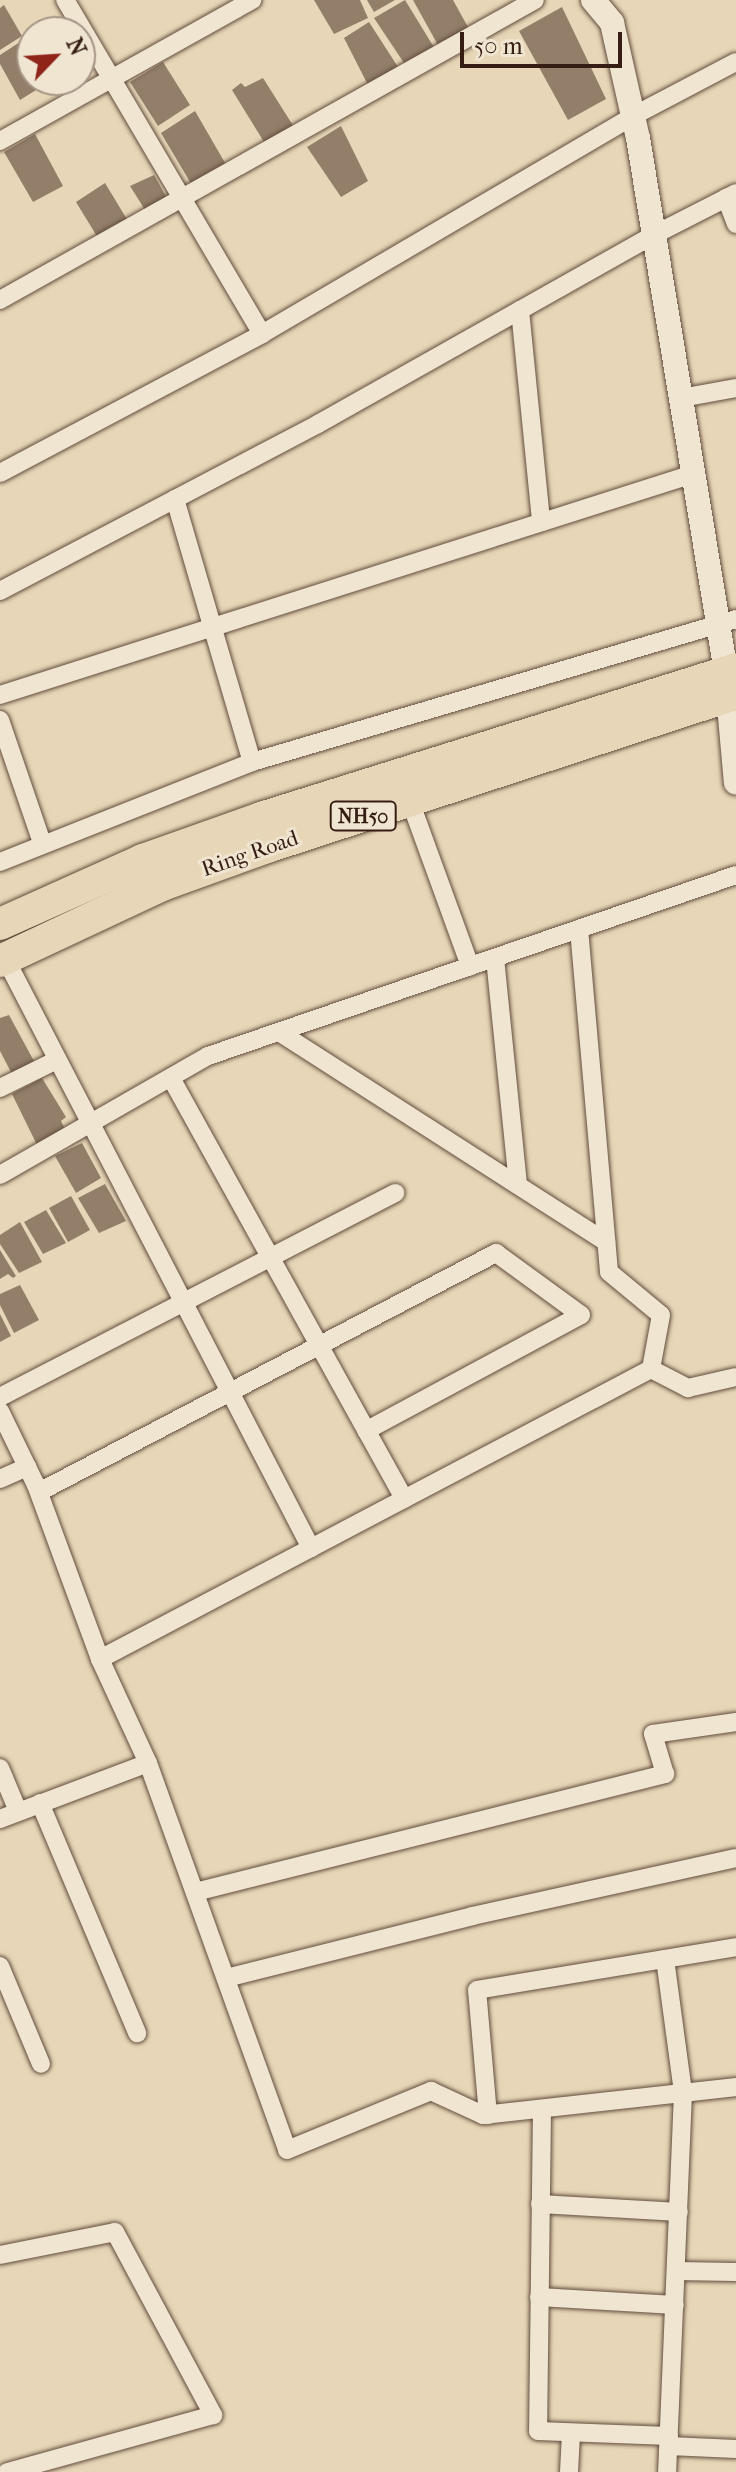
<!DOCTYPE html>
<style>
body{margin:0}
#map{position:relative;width:736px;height:2472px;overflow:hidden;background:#e7d7b8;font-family:"IM FELL French Canon",serif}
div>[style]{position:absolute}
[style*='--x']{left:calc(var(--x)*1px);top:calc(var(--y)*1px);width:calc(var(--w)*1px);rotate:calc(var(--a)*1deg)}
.building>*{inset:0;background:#927e69}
.roads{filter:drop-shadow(0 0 2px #624c3c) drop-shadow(0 0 2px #624c3c)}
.minor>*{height:18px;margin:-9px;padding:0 9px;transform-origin:9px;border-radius:9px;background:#efe5d1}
.tertiary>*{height:24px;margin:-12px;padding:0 12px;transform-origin:12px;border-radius:12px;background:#efe5d1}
.trunk>*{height:32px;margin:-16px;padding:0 16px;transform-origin:16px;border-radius:16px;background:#e7d7b8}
span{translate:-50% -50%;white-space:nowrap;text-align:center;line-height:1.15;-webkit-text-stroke:6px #efe5d1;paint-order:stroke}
.shield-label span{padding:2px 6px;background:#efe5d1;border:2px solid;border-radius:6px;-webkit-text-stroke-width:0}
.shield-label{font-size:20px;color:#361d13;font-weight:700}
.street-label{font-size:22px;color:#361d13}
.north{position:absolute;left:16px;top:16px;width:80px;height:80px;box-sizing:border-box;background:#efe5d1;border:2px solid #a59585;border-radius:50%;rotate:65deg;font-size:22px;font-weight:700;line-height:32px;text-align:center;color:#361d13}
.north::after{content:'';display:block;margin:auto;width:28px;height:36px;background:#8f2418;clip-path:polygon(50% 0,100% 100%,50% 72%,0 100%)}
.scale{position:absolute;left:460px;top:32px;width:162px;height:36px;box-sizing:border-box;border:4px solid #361d13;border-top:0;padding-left:10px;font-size:24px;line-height:28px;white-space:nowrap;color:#361d13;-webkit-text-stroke:6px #efe5d1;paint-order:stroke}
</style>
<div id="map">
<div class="building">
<div style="clip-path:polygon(314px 0,360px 0,368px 18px,334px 34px)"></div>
<div style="clip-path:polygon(367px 0,395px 0,374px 12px)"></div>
<div style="clip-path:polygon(405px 0,435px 49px,406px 66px,374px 18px)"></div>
<div style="clip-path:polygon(413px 0,453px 0,469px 29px,439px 47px)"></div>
<div style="clip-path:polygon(4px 5px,22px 36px,0 50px,0 8px)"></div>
<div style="clip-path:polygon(562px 7px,606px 99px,568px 120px,519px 31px)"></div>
<div style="clip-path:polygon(369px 22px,398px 67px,369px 87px,344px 38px)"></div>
<div style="clip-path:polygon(23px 40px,32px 54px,32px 80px,49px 82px,20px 100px,0 64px,0 55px)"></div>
<div style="clip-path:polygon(163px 62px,190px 105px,158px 126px,130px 82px)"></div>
<div style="clip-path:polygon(263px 78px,294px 127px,264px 142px,232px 90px,241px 83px,245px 87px)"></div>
<div style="clip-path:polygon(195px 111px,228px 168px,193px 187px,161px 133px)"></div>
<div style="clip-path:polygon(341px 126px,368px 181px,341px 197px,307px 147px)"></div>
<div style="clip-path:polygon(35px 134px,63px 186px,33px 202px,4px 152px)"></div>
<div style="clip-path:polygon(154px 175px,168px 200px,147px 213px,130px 186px)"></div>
<div style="clip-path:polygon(105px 183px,128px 221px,98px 238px,76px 202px)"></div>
<div style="clip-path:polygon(9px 1015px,35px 1063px,12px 1074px,0 1051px,0 1018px)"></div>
<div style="clip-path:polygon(42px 1078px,66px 1117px,61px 1121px,66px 1131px,38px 1147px,12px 1094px)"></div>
<div style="clip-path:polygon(82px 1143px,101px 1178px,76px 1193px,55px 1156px)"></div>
<div style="clip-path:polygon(105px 1184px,126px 1221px,99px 1233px,78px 1198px)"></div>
<div style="clip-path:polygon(71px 1196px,90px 1230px,68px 1242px,49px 1208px)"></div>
<div style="clip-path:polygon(46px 1210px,66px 1243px,43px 1254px,24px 1222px)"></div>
<div style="clip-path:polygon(20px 1222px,42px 1262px,19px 1273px,0 1244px,0 1235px)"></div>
<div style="clip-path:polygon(0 1250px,16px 1276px,13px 1278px,8px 1274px,0 1279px)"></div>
<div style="clip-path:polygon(20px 1285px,39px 1320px,14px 1333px,0 1305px,0 1294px)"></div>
<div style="clip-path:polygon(0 1314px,11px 1336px,0 1342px)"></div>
</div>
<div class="roads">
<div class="minor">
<div style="--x:0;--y:141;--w:289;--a:-29.2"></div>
<div style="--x:726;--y:198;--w:28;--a:69"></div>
<div style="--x:0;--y:300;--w:613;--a:-29.28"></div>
<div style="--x:520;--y:310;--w:213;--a:84.3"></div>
<div style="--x:262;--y:334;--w:430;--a:-30.4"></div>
<div style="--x:633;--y:116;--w:116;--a:-27.7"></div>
<div style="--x:681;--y:398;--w:56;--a:-10.3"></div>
<div style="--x:0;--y:473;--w:297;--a:-27.9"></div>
<div style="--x:262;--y:334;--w:388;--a:-120.5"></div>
<div style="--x:175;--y:499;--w:274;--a:73.7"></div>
<div style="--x:0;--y:591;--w:359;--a:-27.7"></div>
<div style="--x:318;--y:424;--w:386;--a:-29.4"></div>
<div style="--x:654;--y:235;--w:92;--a:-27.1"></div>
<div style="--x:0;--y:695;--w:727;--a:-17.69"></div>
<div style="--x:0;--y:720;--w:130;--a:71.1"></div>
<div style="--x:410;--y:801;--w:176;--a:70"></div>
<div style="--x:0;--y:862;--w:271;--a:-21.6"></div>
<div style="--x:252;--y:762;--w:505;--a:-16.46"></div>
<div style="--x:579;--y:929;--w:344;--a:85"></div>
<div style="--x:609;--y:1272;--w:67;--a:39.6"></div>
<div style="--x:661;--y:1315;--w:55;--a:100.5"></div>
<div style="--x:5;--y:958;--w:665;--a:62.59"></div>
<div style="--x:495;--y:958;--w:228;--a:84.2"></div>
<div style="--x:279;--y:1032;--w:389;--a:32.7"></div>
<div style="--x:171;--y:1078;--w:481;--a:61"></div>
<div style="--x:0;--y:1088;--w:64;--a:-26.2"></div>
<div style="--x:0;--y:1175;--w:240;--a:-29.8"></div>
<div style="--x:208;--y:1056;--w:558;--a:-18.92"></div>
<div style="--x:0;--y:1397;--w:445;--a:-27.3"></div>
<div style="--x:0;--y:1411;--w:82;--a:64.1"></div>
<div style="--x:36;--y:1485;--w:185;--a:69.8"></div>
<div style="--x:0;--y:1479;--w:30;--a:-24"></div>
<div style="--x:39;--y:1492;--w:516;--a:-27.61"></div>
<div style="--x:496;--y:1253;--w:105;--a:36.1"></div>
<div style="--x:581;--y:1315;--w:244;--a:151.7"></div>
<div style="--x:148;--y:1763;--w:411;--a:70.2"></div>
<div style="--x:287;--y:2150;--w:156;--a:-22.3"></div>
<div style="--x:431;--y:2091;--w:57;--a:24.8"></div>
<div style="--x:483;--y:2115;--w:255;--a:-6.3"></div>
<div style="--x:0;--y:1768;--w:47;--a:67.3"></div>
<div style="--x:40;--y:1803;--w:250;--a:67.1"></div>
<div style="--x:0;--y:1819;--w:158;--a:-20.7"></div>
<div style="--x:148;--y:1763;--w:115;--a:-114.8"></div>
<div style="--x:100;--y:1659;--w:623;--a:-27.76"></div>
<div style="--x:651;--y:1369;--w:42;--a:27.2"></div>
<div style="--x:688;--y:1388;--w:49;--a:-12.9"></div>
<div style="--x:195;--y:1892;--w:485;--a:-14.1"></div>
<div style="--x:665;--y:1774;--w:42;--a:-106.7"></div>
<div style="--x:653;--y:1734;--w:84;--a:-8.2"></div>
<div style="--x:665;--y:1959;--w:135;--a:82.3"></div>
<div style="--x:683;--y:2093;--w:379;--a:92.4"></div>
<div style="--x:0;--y:1966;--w:106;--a:67.3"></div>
<div style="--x:226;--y:1978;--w:254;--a:-14.1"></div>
<div style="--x:472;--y:1916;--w:270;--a:-12.4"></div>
<div style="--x:542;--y:2109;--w:322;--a:90.7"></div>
<div style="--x:538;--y:2431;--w:131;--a:2.2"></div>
<div style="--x:488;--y:2115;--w:125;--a:-95"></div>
<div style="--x:477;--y:1990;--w:263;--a:-9.4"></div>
<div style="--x:540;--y:2204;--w:139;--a:3.3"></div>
<div style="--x:0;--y:2255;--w:117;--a:-11.3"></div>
<div style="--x:115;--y:2232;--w:208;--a:61.8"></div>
<div style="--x:213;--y:2415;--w:214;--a:164.5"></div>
<div style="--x:676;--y:2271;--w:60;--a:1"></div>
<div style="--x:539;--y:2297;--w:136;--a:3.4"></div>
<div style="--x:669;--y:2446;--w:67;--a:2.6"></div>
<div style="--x:569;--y:2472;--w:39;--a:-87"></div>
</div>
<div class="tertiary">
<div style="--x:593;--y:0;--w:30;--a:50"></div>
<div style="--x:612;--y:23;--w:118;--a:77.3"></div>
<div style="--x:638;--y:138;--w:541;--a:80.64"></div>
<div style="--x:726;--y:672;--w:111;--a:84.9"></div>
</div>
<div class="trunk">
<div style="--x:0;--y:924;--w:157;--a:-24.1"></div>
<div style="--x:143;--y:860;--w:125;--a:-19.6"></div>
<div style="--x:261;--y:818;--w:498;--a:-17.4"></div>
<div style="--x:0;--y:961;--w:179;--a:-25.1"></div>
<div style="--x:162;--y:885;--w:112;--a:-19.9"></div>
<div style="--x:267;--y:847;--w:493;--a:-18.1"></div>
</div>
</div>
<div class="shield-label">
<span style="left:363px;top:816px">NH50</span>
</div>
<div class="street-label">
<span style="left:250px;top:854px;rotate:-19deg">Ring Road</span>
</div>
<div class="north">N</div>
<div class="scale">50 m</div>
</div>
